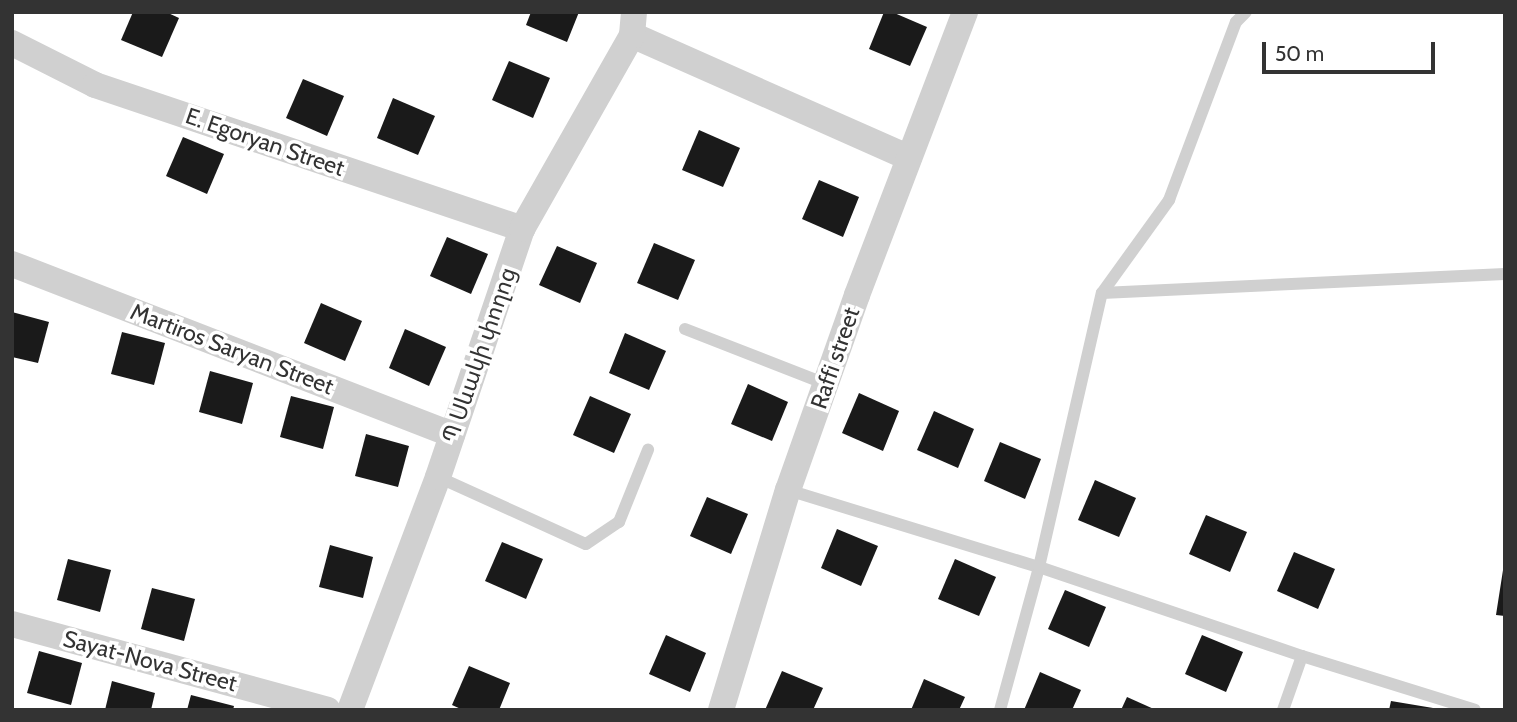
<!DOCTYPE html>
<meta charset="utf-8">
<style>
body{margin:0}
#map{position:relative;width:1517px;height:722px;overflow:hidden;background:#fff;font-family:Cabin,"Noto Sans Armenian",sans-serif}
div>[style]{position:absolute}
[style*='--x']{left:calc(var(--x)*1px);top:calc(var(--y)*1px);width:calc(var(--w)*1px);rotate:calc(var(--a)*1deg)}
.building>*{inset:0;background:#1a1a1a}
.lane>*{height:12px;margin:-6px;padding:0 6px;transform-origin:6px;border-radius:6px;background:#d0d0d0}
.street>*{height:26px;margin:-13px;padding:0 13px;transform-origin:13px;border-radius:13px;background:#d0d0d0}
span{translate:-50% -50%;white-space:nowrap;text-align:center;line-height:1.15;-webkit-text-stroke:7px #fff;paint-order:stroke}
.street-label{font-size:23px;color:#333}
.frame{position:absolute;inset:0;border:14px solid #333;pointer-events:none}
.scale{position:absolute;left:1262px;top:42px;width:173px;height:32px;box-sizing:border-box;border:4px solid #333;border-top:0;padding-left:9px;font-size:21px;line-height:24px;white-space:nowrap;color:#333;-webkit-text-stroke:5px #fff;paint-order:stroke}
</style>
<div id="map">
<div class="building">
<div style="clip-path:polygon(133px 12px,166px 12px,179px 18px,162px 57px,121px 40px)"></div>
<div style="clip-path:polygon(531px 12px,579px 12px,567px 42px,526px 25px)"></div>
<div style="clip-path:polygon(884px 12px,892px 12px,927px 27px,910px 66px,869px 49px)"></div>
<div style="clip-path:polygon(509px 61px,550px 78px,533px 118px,492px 100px)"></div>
<div style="clip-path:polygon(303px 79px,344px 96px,327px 136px,286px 118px)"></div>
<div style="clip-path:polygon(393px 98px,435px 116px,418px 155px,377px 138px)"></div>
<div style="clip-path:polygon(699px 130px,740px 148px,723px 187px,682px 170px)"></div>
<div style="clip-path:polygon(183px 137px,224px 154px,207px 194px,166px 176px)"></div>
<div style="clip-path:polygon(819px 180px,859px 197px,843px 237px,802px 219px)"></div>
<div style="clip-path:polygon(447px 237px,488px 254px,471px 294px,430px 276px)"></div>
<div style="clip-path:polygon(654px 243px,695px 260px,678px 300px,637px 283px)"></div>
<div style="clip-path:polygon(557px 246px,597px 263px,580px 303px,539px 285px)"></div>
<div style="clip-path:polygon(321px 303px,362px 321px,345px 361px,304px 343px)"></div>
<div style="clip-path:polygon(12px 312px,49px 322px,38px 363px,12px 357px)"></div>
<div style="clip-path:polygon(405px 329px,446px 347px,429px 386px,389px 368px)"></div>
<div style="clip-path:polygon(122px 332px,165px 343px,154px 385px,111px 374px)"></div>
<div style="clip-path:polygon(625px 333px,666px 351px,649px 390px,609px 373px)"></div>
<div style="clip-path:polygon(210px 371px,253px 383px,242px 424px,199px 412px)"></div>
<div style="clip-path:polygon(748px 384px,788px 402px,772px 441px,731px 424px)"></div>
<div style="clip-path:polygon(859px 393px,899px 411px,883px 451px,842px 433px)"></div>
<div style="clip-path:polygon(291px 396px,334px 407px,323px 449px,280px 437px)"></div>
<div style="clip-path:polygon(590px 396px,631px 414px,614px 453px,573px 435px)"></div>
<div style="clip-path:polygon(934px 411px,974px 429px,958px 468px,917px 450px)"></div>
<div style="clip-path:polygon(366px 434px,409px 446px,398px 487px,355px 476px)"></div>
<div style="clip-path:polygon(1000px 442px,1041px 459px,1025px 499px,984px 481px)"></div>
<div style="clip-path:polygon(1095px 480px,1136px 498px,1119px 537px,1078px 520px)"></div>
<div style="clip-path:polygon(707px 497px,748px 514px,731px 554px,690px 536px)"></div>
<div style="clip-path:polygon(1206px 515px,1247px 532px,1230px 572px,1189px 554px)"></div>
<div style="clip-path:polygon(837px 529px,878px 546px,861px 586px,821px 568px)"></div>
<div style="clip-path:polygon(502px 542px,543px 559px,526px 599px,485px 581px)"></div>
<div style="clip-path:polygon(330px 545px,373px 557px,363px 598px,319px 587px)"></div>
<div style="clip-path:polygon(1294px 552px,1335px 569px,1318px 609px,1277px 591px)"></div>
<div style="clip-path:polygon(68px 559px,111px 570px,100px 612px,57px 600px)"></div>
<div style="clip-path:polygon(955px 559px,996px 577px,979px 616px,938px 599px)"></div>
<div style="clip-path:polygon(1503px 570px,1505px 570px,1505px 616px,1496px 615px)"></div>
<div style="clip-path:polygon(152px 588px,195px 599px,184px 641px,141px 629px)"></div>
<div style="clip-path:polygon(1065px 590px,1106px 607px,1089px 647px,1048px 629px)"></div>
<div style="clip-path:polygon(666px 635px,706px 653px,690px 692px,649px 674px)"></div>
<div style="clip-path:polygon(1202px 635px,1243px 652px,1226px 692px,1185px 674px)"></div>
<div style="clip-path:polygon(39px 651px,82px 663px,71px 705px,27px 693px)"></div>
<div style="clip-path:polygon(469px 666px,510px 683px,499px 710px,463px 710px,452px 705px)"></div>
<div style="clip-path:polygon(782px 671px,823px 688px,813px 710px,765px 710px)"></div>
<div style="clip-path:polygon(1040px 672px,1081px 690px,1072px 710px,1024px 710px)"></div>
<div style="clip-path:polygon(924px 679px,965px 697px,959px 710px,911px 710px)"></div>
<div style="clip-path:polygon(112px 681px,155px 693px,151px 710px,105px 710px)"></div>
<div style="clip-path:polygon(191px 695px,234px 706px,233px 710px,187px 710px)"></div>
<div style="clip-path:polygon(1127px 697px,1156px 710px,1121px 710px)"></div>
<div style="clip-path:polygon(1391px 701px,1433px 708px,1433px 710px,1389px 710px)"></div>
</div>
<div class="lane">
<div style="--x:1102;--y:293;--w:403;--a:-2.7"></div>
<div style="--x:685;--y:329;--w:151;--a:21.3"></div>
<div style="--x:438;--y:477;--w:162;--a:24.4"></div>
<div style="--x:586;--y:544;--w:40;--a:-34"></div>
<div style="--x:619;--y:522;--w:78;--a:-68.1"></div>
<div style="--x:788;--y:490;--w:263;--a:17.1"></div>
<div style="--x:1039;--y:567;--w:278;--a:18.7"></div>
<div style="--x:1000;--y:710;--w:148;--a:-74.7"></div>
<div style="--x:1039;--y:567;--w:281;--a:-77.1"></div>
<div style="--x:1102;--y:293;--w:115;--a:-54.2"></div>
<div style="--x:1169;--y:200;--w:190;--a:-69.4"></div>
<div style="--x:1236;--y:22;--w:14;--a:-45"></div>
<div style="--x:1283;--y:710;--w:57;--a:-70.6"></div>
<div style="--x:1302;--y:656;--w:181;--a:17.3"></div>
</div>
<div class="street">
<div style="--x:632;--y:35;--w:303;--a:23.9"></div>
<div style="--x:12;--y:43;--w:93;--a:26.8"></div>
<div style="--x:95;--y:85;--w:451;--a:18.6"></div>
<div style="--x:12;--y:264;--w:472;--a:21.2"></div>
<div style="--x:12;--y:624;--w:327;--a:15.2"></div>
<div style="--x:350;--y:710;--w:249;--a:-69.3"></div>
<div style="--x:438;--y:477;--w:262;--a:-71.3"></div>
<div style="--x:522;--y:229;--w:223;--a:-60.4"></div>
<div style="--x:632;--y:35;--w:23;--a:-85"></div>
<div style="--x:721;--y:710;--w:230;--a:-73.1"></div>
<div style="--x:788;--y:490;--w:207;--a:-70.5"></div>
<div style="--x:857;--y:295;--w:303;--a:-69.1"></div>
</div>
<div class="street-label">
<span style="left:265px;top:142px;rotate:19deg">E. Egoryan Street</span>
<span style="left:232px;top:349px;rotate:21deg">Martiros Saryan Street</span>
<span style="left:479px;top:355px;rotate:-71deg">Պ Սևակի փողոց</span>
<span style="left:835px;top:358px;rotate:-71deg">Raffi street</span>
<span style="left:150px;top:661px;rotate:15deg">Sayat-Nova Street</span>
</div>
<div class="frame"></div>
<div class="scale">50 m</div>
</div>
